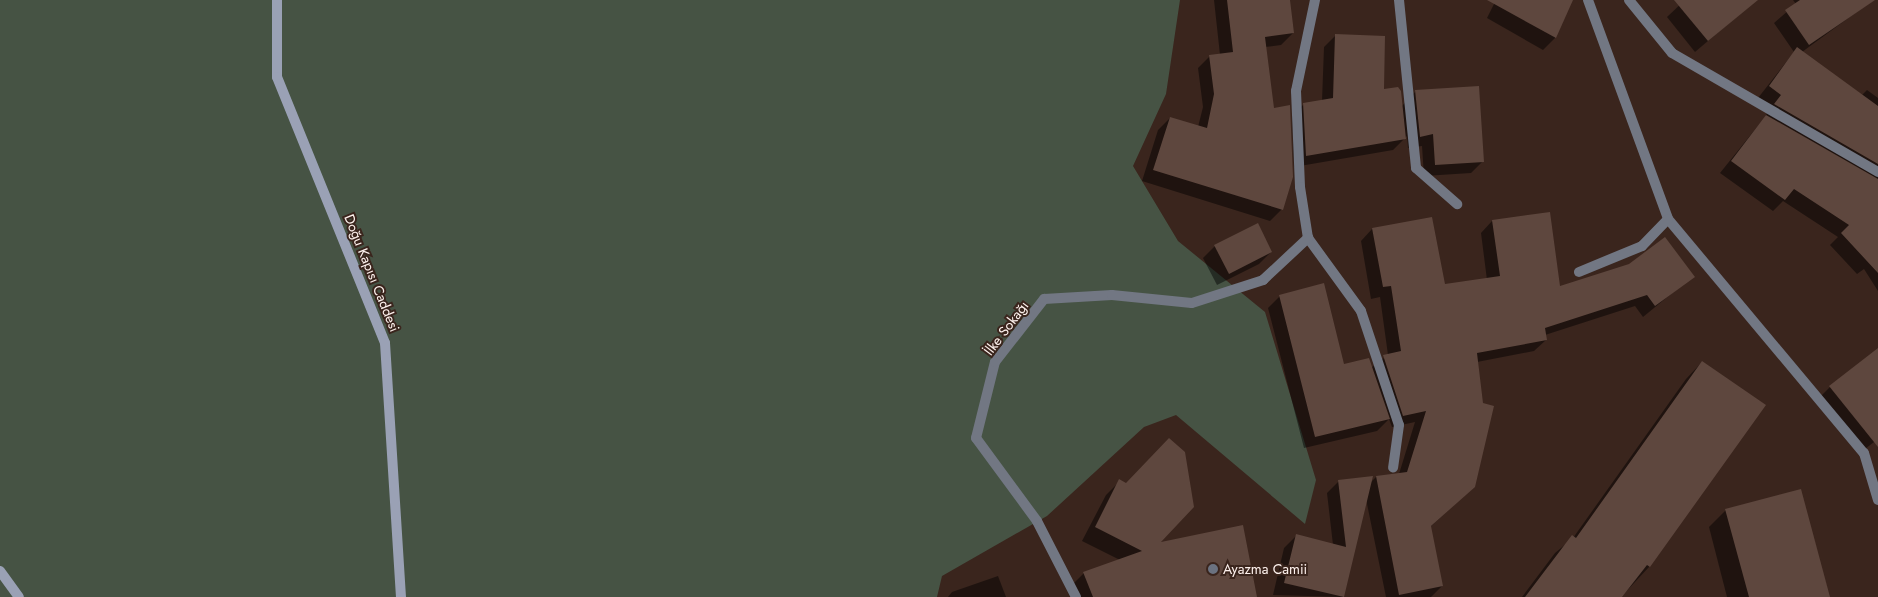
<!DOCTYPE html>
<meta charset="utf-8">
<style>
body{margin:0}
#map{position:relative;width:1878px;height:597px;overflow:hidden;background:#3a251d;font-family:Jost,sans-serif}
div>[style]{position:absolute}
[style*='--x']{left:calc(var(--x)*1px);top:calc(var(--y)*1px);width:calc(var(--w)*1px);rotate:calc(var(--a)*1deg)}
.green>*{inset:0;background:#465344}
.shadow>*{inset:0;background:#0007}
.building>*{inset:0;background:#5e473e}
.street>*{height:10px;margin:-5px;padding:0 5px;transform-origin:5px;border-radius:5px;background:#727783}
.secondary>*{height:10px;margin:-5px;padding:0 5px;transform-origin:5px;border-radius:5px;background:#9aa1b5}
.dots>*{width:14px;height:14px;translate:-50% -50%;box-sizing:border-box;border:2px solid #3a251d;border-radius:50%}
span{translate:-50% -50%;white-space:nowrap;text-align:center;line-height:1.15;-webkit-text-stroke:4px #3a251d;paint-order:stroke}
.street-label{font-size:14px;color:#fdf1ed}
.poi-label{font-size:14px;color:#fdf1ed}
.left{translate:0 -50%;text-align:left}
</style>
<div id="map">
<div class="green">
<div style="clip-path:polygon(0 0,1180px 0,1166px 94px,1133px 166px,1178px 241px,1265px 312px,1316px 480px,1305px 524px,1176px 415px,1144px 427px,1047px 516px,942px 576px,937px 597px,0 597px)"></div>
</div>
<div class="shadow">
<div style="clip-path:polygon(1214px 0,1288px 0,1293px 33px,1281px 45px,1265px 47px,1282px 209px,1270px 221px,1142px 181px,1158px 130px,1170px 118px,1198px 127px,1203px 107px,1198px 68px,1210px 56px,1220px 55px)"></div>
<div style="clip-path:polygon(1496px 0,1568px 0,1569px 4px,1555px 38px,1543px 50px,1487px 18px)"></div>
<div style="clip-path:polygon(1685px 0,1732px 0,1742px 12px,1695px 52px,1667px 17px)"></div>
<div style="clip-path:polygon(1793px 0,1873px 0,1802px 52px,1862px 95px,1867px 90px,1878px 98px,1878px 291px,1864px 269px,1857px 274px,1830px 245px,1838px 237px,1783px 201px,1773px 211px,1720px 173px,1765px 117px,1770px 107px,1758px 98px,1794px 52px,1774px 23px,1796px 4px)"></div>
<div style="clip-path:polygon(1336px 35px,1382px 90px,1402px 106px,1416px 91px,1483px 161px,1471px 173px,1424px 176px,1422px 146px,1408px 148px,1407px 136px,1393px 150px,1294px 167px,1292px 116px,1304px 104px,1322px 101px,1324px 47px)"></div>
<div style="clip-path:polygon(1492px 221px,1559px 287px,1693px 276px,1643px 317px,1635px 306px,1545px 335px,1546px 340px,1534px 351px,1477px 362px,1474px 487px,1430px 527px,1442px 586px,1431px 597px,1386px 597px,1366px 499px,1343px 597px,1273px 595px,1284px 548px,1296px 536px,1333px 545px,1327px 493px,1339px 481px,1370px 483px,1376px 477px,1399px 474px,1415px 422px,1392px 427px,1389px 419px,1377px 431px,1304px 448px,1268px 308px,1280px 296px,1343px 366px,1371px 368px,1388px 355px,1380px 297px,1371px 299px,1361px 241px,1372px 229px,1444px 286px,1487px 280px,1481px 233px)"></div>
<div style="clip-path:polygon(1215px 246px,1271px 252px,1259px 264px,1217px 285px,1203px 258px)"></div>
<div style="clip-path:polygon(1702px 362px,1764px 405px,1649px 567px,1621px 597px,1522px 597px,1555px 553px,1573px 538px,1686px 379px)"></div>
<div style="clip-path:polygon(1878px 371px,1878px 439px,1861px 452px,1818px 399px,1830px 387px)"></div>
<div style="clip-path:polygon(1120px 481px,1158px 544px,1256px 597px,1074px 597px,1070px 587px,1084px 573px,1120px 560px,1082px 541px,1106px 495px)"></div>
<div style="clip-path:polygon(1726px 510px,1828px 597px,1727px 597px,1709px 527px)"></div>
<div style="clip-path:polygon(998px 576px,1006px 597px,948px 597px,952px 592px)"></div>
</div>
<div class="building">
<div style="clip-path:polygon(1227px 0,1290px 0,1294px 33px,1265px 37px,1274px 108px,1290px 105px,1293px 177px,1283px 210px,1153px 170px,1170px 117px,1207px 128px,1214px 94px,1209px 55px,1233px 52px)"></div>
<div style="clip-path:polygon(1487px 0,1573px 0,1556px 38px)"></div>
<div style="clip-path:polygon(1674px 0,1758px 0,1708px 41px)"></div>
<div style="clip-path:polygon(1800px 0,1875px 0,1809px 45px,1785px 10px)"></div>
<div style="clip-path:polygon(1335px 34px,1385px 36px,1384px 89px,1398px 87px,1401px 91px,1406px 139px,1306px 156px,1303px 103px,1333px 98px)"></div>
<div style="clip-path:polygon(1797px 47px,1878px 106px,1878px 164px,1774px 104px,1781px 95px,1769px 86px)"></div>
<div style="clip-path:polygon(1479px 86px,1484px 162px,1435px 165px,1433px 134px,1420px 137px,1415px 90px)"></div>
<div style="clip-path:polygon(1766px 115px,1878px 179px,1878px 273px,1841px 233px,1849px 225px,1794px 189px,1785px 200px,1731px 161px)"></div>
<div style="clip-path:polygon(1550px 212px,1560px 286px,1629px 264px,1665px 237px,1695px 277px,1655px 306px,1647px 295px,1545px 328px,1547px 340px,1477px 353px,1483px 403px,1494px 406px,1475px 487px,1431px 526px,1443px 586px,1399px 595px,1376px 476px,1407px 472px,1426px 411px,1403px 416px,1383px 355px,1401px 351px,1391px 286px,1383px 287px,1372px 228px,1432px 217px,1445px 284px,1500px 276px,1492px 220px)"></div>
<div style="clip-path:polygon(1258px 223px,1272px 252px,1229px 274px,1214px 245px)"></div>
<div style="clip-path:polygon(1324px 283px,1344px 364px,1369px 358px,1390px 419px,1315px 437px,1279px 295px)"></div>
<div style="clip-path:polygon(1878px 348px,1878px 447px,1829px 386px)"></div>
<div style="clip-path:polygon(1702px 361px,1766px 405px,1650px 567px,1647px 565px,1622px 597px,1525px 597px,1572px 535px,1576px 538px)"></div>
<div style="clip-path:polygon(1169px 438px,1185px 452px,1194px 507px,1161px 542px,1243px 525px,1257px 597px,1093px 597px,1083px 572px,1142px 551px,1095px 527px,1119px 479px,1126px 483px)"></div>
<div style="clip-path:polygon(1373px 476px,1344px 597px,1284px 583px,1296px 534px,1346px 547px,1338px 480px)"></div>
<div style="clip-path:polygon(1801px 489px,1830px 597px,1749px 597px,1725px 509px)"></div>
</div>
<div class="street">
<div style="--x:1315;--y:0;--w:93;--a:101.8"></div>
<div style="--x:1296;--y:91;--w:96;--a:87.6"></div>
<div style="--x:1300;--y:187;--w:52;--a:81.1"></div>
<div style="--x:1308;--y:238;--w:90;--a:54"></div>
<div style="--x:1361;--y:311;--w:120;--a:71.6"></div>
<div style="--x:1399;--y:425;--w:43;--a:97.9"></div>
<div style="--x:1399;--y:0;--w:169;--a:84.2"></div>
<div style="--x:1416;--y:168;--w:55;--a:41.3"></div>
<div style="--x:1588;--y:0;--w:233;--a:69.9"></div>
<div style="--x:1668;--y:219;--w:305;--a:50.1"></div>
<div style="--x:1864;--y:453;--w:49;--a:73.4"></div>
<div style="--x:1629;--y:0;--w:68;--a:50.9"></div>
<div style="--x:1672;--y:53;--w:238;--a:30"></div>
<div style="--x:1579;--y:272;--w:68;--a:-22.4"></div>
<div style="--x:1642;--y:246;--w:37;--a:-46"></div>
<div style="--x:1076;--y:597;--w:85;--a:-117.2"></div>
<div style="--x:1037;--y:521;--w:103;--a:-126.3"></div>
<div style="--x:976;--y:438;--w:78;--a:-76"></div>
<div style="--x:995;--y:362;--w:80;--a:-52.1"></div>
<div style="--x:1044;--y:299;--w:68;--a:-3.4"></div>
<div style="--x:1112;--y:295;--w:80;--a:5.7"></div>
<div style="--x:1192;--y:303;--w:75;--a:-17.9"></div>
<div style="--x:1263;--y:280;--w:62;--a:-43"></div>
</div>
<div class="secondary">
<div style="--x:277;--y:0;--w:77;--a:90"></div>
<div style="--x:277;--y:77;--w:287;--a:67.9"></div>
<div style="--x:385;--y:343;--w:255;--a:86.4"></div>
<div style="--x:0;--y:571;--w:32;--a:54"></div>
</div>
<div class="dots">
<div style="left:1213px;top:569px;background:#6b7280"></div>
</div>
<div class="street-label">
<span style="left:372px;top:273px;rotate:68deg">Doğu Kapısı Caddesi</span>
<span style="left:1006px;top:328px;rotate:-53deg">İlke Sokağı</span>
</div>
<div class="poi-label">
<span class="left" style="left:1223px;top:569px">Ayazma Camii</span>
</div>
</div>
